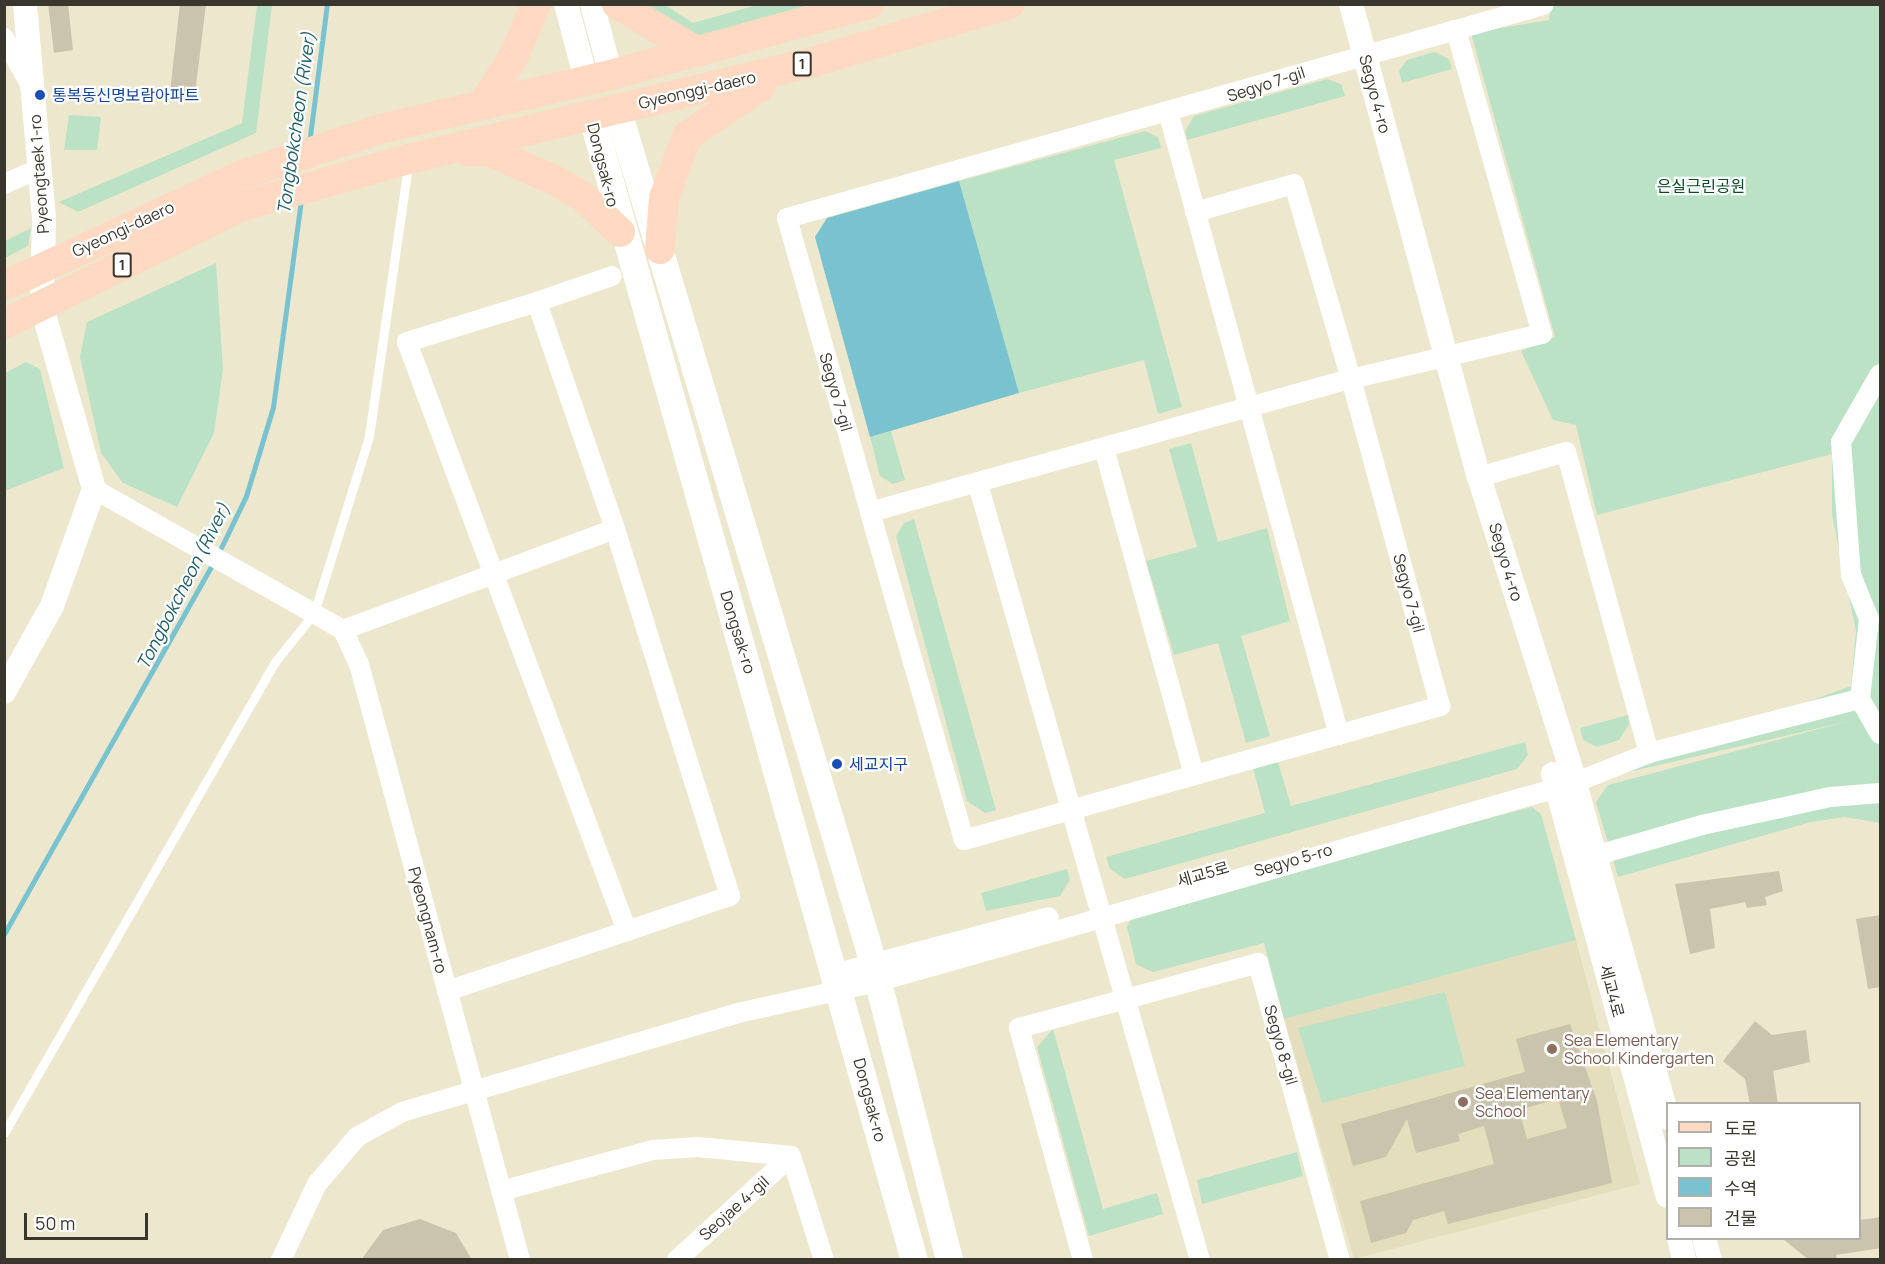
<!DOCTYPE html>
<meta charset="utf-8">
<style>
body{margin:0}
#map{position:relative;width:1885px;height:1264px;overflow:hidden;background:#ede7ce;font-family:Manrope,"Noto Sans KR",sans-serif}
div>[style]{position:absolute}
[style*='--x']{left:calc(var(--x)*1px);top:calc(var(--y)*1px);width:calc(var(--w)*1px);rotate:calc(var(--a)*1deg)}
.built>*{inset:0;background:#e5debd}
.green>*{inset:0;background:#bce2c5}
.water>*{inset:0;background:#79c2cf}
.stream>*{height:5px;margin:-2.5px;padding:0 2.5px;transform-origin:2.5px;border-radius:2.5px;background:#79c2cf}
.building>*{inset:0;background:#c9c4ab}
.service>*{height:9px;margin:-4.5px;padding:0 4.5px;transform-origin:4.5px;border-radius:4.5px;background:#fff}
.minor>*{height:20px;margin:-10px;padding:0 10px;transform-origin:10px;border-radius:10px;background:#fff}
.tertiary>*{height:24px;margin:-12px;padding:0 12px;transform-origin:12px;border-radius:12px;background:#fff}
.secondary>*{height:27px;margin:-13.5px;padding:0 13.5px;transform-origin:13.5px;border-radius:13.5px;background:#fff}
.primary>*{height:30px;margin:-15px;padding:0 15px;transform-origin:15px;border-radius:15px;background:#ffd9c2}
.dots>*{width:16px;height:16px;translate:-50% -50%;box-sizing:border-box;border:3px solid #fff;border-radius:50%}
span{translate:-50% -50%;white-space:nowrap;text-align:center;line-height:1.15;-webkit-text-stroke:4.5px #fff;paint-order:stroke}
.shield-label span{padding:2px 4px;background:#fff;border:2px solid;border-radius:4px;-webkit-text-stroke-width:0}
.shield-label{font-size:15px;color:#39372d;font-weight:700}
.street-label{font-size:16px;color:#39372d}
.transit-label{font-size:16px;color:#164399}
.left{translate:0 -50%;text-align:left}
.park-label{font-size:16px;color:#0d4825}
.education-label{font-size:16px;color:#785e54}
.water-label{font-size:18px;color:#215e68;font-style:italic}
.frame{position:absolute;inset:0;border:6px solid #39372d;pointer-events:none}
.legend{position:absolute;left:1666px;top:1102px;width:195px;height:138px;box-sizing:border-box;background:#fff;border:2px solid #b0afab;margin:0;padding:8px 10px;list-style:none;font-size:18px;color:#39372d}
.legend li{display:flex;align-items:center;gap:12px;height:30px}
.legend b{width:30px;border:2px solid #b0afab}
.scale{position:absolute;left:24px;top:1213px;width:124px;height:27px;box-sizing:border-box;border:3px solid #39372d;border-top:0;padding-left:8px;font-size:18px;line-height:21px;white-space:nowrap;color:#39372d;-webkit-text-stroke:4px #fff;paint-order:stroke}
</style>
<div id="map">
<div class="built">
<div style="clip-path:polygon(1576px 940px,1640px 1184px,1354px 1259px,1284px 1019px)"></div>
</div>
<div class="green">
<div style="clip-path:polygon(257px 5px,272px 5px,256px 133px,78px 212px,59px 202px,242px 123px)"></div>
<div style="clip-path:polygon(633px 5px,665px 5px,693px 23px,757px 5px,831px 5px,695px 41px)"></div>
<div style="clip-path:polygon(1551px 5px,1880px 5px,1880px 823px,1845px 817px,1811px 822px,1618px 877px,1596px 802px,1608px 785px,1849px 721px,1594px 780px,1851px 686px,1856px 631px,1832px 515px,1832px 454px,1597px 515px,1576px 425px,1553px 420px,1521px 351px,1555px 337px,1471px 33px,1549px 20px)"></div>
<div style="clip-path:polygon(1434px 52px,1449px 59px,1452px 69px,1402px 83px,1399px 71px,1407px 60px)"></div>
<div style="clip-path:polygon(1327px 79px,1341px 84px,1345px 96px,1187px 140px,1185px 131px,1194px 116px)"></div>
<div style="clip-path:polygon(69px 115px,101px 117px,97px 150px,64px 150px)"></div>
<div style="clip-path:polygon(1145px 131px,1158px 137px,1161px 148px,1114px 160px,1182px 407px,1158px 414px,1144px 360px,1019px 393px,959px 181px)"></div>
<div style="clip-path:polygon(31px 228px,28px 246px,5px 258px,5px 241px)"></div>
<div style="clip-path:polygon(216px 263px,223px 369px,214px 433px,177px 507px,123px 483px,101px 453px,80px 357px,87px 322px)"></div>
<div style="clip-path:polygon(26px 362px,40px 369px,64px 468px,5px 491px,5px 373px)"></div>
<div style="clip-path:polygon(891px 431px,905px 480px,893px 484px,880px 476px,870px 437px)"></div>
<div style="clip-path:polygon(1191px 443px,1218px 542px,1267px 528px,1290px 621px,1241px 636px,1270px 736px,1246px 743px,1218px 643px,1174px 655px,1146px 561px,1197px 547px,1169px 449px)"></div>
<div style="clip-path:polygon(914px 519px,996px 810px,985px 813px,967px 801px,896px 536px,904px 523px)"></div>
<div style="clip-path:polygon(1628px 715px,1629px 724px,1619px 740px,1597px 747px,1583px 740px,1580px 728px)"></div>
<div style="clip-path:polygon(1525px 742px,1528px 755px,1517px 769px,1125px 879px,1110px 869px,1106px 857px,1265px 813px,1253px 768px,1278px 762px,1291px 806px)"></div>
<div style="clip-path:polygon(1532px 807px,1541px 814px,1576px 940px,1284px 1019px,1264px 943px,1153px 972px,1136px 964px,1127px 927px,1134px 913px)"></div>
<div style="clip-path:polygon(1067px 869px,1070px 880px,1060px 896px,986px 911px,981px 893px)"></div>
<div style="clip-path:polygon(1445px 992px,1465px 1066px,1322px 1103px,1298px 1028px)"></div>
<div style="clip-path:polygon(1053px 1029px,1103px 1209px,1157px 1193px,1163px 1214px,1089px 1236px,1037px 1047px)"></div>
<div style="clip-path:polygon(1297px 1152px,1303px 1176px,1202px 1204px,1197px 1180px)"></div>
</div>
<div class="water">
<div style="clip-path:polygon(959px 181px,1019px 393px,870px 437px,815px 237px,827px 218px)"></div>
</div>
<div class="stream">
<div style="--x:309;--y:144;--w:141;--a:-82.7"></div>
<div style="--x:218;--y:554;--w:64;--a:-64.2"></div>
<div style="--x:246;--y:496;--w:93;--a:-73.1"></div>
<div style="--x:273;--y:407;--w:209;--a:-82.3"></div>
<div style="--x:4;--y:934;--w:427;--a:-60.6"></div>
</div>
<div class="building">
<div style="clip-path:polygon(48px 4px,68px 4px,73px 50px,54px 53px)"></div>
<div style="clip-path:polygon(180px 4px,206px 4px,195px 94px,170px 92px)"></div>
<div style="clip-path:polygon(1779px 871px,1783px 891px,1765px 897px,1767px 905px,1747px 908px,1745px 902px,1710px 909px,1715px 948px,1690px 954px,1675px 884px)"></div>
<div style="clip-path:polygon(1881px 915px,1881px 987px,1868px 989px,1856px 919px)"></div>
<div style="clip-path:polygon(1755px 1021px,1772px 1035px,1806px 1030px,1810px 1062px,1773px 1071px,1778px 1104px,1750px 1104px,1745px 1079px,1723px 1061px)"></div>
<div style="clip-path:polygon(evenodd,1570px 1024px,1597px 1101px,1612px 1183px,1448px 1224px,1444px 1211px,1413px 1220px,1406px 1233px,1371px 1243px,1360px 1201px,1494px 1164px,1484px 1126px,1458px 1134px,1460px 1141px,1416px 1153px,1407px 1119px,1386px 1157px,1353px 1166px,1341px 1124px,1525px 1072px,1516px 1039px,1570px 1024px,1558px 1099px,1567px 1128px,1527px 1139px,1519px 1110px,1558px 1099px)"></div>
<div style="clip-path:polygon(1881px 1217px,1881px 1248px,1836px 1255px,1837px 1260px,1809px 1260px,1783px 1239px,1860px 1239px,1860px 1220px)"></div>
<div style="clip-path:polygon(420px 1219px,456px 1233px,472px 1260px,361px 1260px,383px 1230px)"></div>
</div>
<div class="service">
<div style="--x:4;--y:1133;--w:543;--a:-60.09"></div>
<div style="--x:275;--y:662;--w:63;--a:-51.5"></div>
<div style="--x:314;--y:613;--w:185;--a:-72.7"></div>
<div style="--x:369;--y:436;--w:274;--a:-81.8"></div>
</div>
<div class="minor">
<div style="--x:1456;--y:30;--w:91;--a:-16"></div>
<div style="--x:4;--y:38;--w:53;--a:60.5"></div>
<div style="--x:1169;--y:115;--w:643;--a:74.67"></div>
<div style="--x:4;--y:184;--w:40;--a:-23.4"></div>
<div style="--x:537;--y:302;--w:136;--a:162.9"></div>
<div style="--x:407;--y:342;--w:629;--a:69.52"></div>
<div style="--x:627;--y:931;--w:109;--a:-18.8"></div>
<div style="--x:730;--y:896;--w:385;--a:-107.4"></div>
<div style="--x:1104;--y:448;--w:339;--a:74.6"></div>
<div style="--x:978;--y:484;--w:807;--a:74.04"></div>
<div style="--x:94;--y:489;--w:286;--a:29.5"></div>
<div style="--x:343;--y:630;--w:38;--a:65"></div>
<div style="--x:359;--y:664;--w:617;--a:74.88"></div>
<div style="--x:870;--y:512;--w:499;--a:-15.5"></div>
<div style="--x:1351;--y:379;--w:196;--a:-13.3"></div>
<div style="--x:1542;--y:334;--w:316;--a:-105.8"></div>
<div style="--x:1456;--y:30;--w:695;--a:164.3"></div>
<div style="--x:787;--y:218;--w:305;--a:74.2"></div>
<div style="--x:870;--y:512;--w:341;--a:74"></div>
<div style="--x:964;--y:840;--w:495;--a:-15.7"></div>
<div style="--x:1440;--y:706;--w:339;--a:-105.2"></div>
<div style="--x:1351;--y:379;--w:203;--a:-106.3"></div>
<div style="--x:1294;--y:184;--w:103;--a:164.2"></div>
<div style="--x:343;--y:630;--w:290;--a:-20.4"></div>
<div style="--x:615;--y:529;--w:240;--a:-109"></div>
<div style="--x:537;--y:302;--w:79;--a:-19.1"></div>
<div style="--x:1860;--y:699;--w:40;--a:60.3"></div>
<div style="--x:1649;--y:753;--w:218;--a:-14.4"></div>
<div style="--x:1860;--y:699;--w:81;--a:-83.6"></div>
<div style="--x:1869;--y:619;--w:48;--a:-112.2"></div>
<div style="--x:1851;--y:575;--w:133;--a:-94.3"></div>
<div style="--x:1841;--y:442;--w:78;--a:-60.2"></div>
<div style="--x:1594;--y:856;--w:112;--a:-16"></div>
<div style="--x:1702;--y:825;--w:131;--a:-12.3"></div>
<div style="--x:1830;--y:797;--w:50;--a:-4.6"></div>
<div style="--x:834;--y:974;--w:222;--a:-14.8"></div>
<div style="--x:447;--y:991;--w:190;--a:-18.4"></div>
<div style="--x:791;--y:1156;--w:109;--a:72.4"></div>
<div style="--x:501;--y:1191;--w:157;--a:-15.1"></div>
<div style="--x:653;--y:1150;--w:45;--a:-3.8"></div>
<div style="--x:698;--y:1147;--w:93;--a:5.5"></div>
<div style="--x:281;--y:1260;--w:84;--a:-64.7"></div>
<div style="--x:317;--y:1184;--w:62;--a:-49.6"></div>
<div style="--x:357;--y:1137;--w:51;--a:-29.1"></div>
<div style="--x:402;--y:1112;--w:350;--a:-16.4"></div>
<div style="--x:738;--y:1013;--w:142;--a:-12.6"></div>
<div style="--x:877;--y:982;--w:725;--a:-15.93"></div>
<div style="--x:1574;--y:783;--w:81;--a:-21.8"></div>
<div style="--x:1649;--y:753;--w:312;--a:-105.4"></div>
<div style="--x:1566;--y:452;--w:91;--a:164"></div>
<div style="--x:677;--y:1260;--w:154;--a:-42.4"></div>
<div style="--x:1083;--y:1260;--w:241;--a:-105.4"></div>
<div style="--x:1019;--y:1028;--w:248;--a:-15.2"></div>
<div style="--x:1258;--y:963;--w:308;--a:74.6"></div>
</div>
<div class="tertiary">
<div style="--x:566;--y:4;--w:78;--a:75.1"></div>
<div style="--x:592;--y:4;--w:73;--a:75"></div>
<div style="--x:1351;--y:4;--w:490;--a:74.9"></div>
<div style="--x:1479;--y:477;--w:306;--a:72.5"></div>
<div style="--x:1571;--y:769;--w:362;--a:74.5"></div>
<div style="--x:4;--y:692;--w:98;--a:-60.8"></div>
<div style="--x:52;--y:606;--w:124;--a:-70.3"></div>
<div style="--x:94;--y:489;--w:188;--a:-106"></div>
<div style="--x:42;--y:308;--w:90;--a:-88.7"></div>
<div style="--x:44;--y:218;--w:215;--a:-95.1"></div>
<div style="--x:1553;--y:774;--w:437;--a:74.8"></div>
<div style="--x:1679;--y:1238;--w:23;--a:77"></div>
<div style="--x:1704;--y:1238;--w:23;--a:75"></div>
</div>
<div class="secondary">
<div style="--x:617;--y:108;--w:893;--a:73.33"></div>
<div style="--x:873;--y:963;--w:307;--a:75.6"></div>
<div style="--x:591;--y:114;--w:1191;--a:74.26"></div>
</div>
<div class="primary">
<div style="--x:617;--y:4;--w:94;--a:30.7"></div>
<div style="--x:483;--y:104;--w:59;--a:-57.4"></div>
<div style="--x:515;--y:54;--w:54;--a:-67.2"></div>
<div style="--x:467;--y:151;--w:24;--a:2"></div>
<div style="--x:491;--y:152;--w:69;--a:24"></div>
<div style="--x:554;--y:180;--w:34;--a:30"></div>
<div style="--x:583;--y:197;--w:51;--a:43.4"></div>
<div style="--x:660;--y:249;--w:51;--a:-85.5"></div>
<div style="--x:664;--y:198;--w:66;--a:-69.6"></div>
<div style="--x:687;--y:136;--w:89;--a:-34"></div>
<div style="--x:4;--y:286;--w:263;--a:-25"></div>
<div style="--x:242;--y:175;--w:145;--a:-18.4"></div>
<div style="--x:380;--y:129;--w:237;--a:-13.2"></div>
<div style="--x:611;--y:75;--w:268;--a:-15.4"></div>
<div style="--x:4;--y:324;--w:263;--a:-26.4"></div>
<div style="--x:240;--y:207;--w:176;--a:-15.9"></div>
<div style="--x:409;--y:159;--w:411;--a:-13.5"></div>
<div style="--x:809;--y:63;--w:209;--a:-16.4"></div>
</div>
<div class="dots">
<div style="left:40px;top:95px;background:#1a4fb4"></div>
<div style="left:837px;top:764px;background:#1a4fb4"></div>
<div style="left:1552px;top:1049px;background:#8d6e63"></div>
<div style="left:1463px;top:1102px;background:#8d6e63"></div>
</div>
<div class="shield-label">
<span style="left:802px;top:64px">1</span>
<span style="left:122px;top:265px">1</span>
</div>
<div class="street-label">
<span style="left:1266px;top:84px;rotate:-18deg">Segyo 7-gil</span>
<span style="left:697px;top:90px;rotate:-13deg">Gyeonggi-daero</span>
<span style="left:1375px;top:94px;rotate:75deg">Segyo 4-ro</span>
<span style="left:603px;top:165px;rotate:76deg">Dongsak-ro</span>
<span style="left:39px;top:174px;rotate:-94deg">Pyeongtaek 1-ro</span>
<span style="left:123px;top:229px;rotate:-25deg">Gyeongi-daero</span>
<span style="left:836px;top:392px;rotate:74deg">Segyo 7-gil</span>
<span style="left:1506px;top:562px;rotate:73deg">Segyo 4-ro</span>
<span style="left:1409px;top:593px;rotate:75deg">Segyo 7-gil</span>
<span style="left:738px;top:632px;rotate:73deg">Dongsak-ro</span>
<span style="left:1293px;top:860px;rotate:-16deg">Segyo 5-ro</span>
<span style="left:1203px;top:874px;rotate:-16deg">세교5로</span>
<span style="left:428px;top:920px;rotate:75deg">Pyeongnam-ro</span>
<span style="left:1612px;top:991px;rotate:75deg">세교4로</span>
<span style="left:1281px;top:1045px;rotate:74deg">Segyo 8-gil</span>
<span style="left:870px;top:1100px;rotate:75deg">Dongsak-ro</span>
<span style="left:734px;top:1208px;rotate:-42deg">Seojae 4-gil</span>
</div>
<div class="transit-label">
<span class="left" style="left:52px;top:95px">통복동신명보람아파트</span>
<span class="left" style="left:849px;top:764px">세교지구</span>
</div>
<div class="park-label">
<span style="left:1701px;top:186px">은실근린공원</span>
</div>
<div class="education-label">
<span class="left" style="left:1564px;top:1049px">Sea Elementary<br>School Kindergarten</span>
<span class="left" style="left:1475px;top:1102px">Sea Elementary<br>School</span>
</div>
<div class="water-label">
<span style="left:296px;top:123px;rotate:-82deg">Tongbokcheon (River)</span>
<span style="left:183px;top:586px;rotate:-63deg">Tongbokcheon (River)</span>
</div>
<div class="frame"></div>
<ul class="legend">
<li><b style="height:8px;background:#ffd9c2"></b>도로</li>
<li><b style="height:16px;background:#bce2c5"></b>공원</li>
<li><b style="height:16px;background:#79c2cf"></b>수역</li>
<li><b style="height:16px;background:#c9c4ab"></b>건물</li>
</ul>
<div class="scale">50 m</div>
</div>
